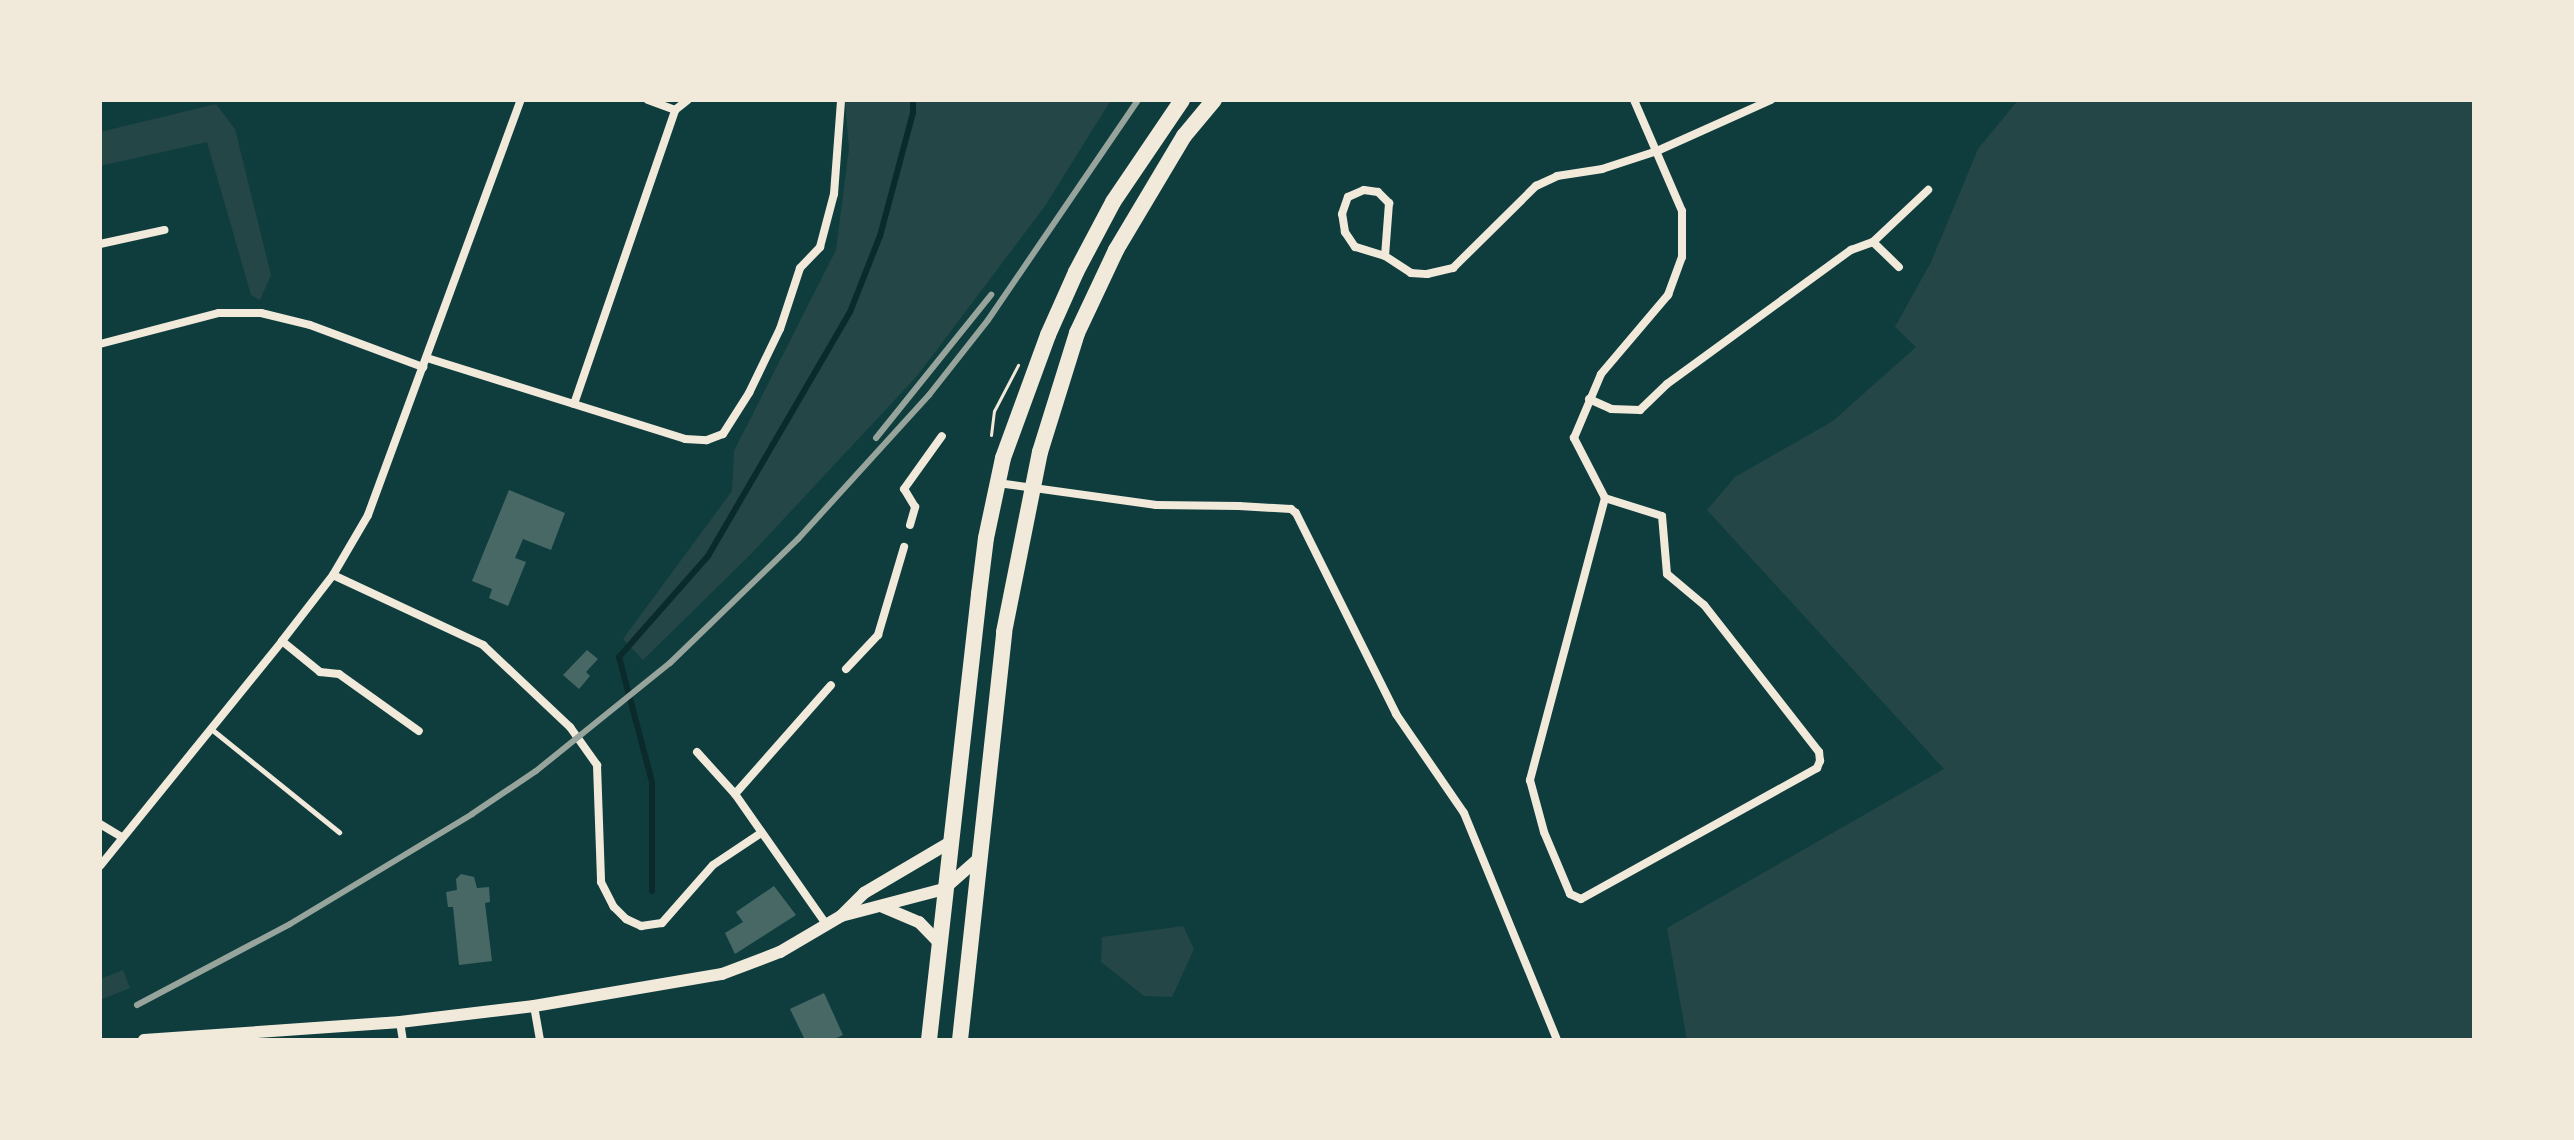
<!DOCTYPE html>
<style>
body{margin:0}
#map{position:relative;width:2574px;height:1140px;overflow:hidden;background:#0f3d3e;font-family:"Work Sans",sans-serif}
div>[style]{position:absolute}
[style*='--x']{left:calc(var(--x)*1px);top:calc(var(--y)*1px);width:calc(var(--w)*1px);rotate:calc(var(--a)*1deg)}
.green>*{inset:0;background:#244646}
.stream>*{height:6px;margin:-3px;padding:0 3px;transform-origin:3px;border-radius:3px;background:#0a2a2b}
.building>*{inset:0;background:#486865}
.path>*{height:3px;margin:-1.5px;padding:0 1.5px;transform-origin:1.5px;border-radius:1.5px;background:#f1e9da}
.service>*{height:5px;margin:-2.5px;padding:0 2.5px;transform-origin:2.5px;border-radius:2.5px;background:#f1e9da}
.minor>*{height:8px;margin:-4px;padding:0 4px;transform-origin:4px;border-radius:4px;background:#f1e9da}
.tertiary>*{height:12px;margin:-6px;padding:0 6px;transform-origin:6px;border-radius:6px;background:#f1e9da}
.primary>*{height:16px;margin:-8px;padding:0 8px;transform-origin:8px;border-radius:8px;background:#f1e9da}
.rail>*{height:6px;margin:-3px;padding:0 3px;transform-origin:3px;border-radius:3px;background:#97a49c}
span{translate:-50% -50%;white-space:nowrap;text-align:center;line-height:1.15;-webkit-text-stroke:8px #f1e9da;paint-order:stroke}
.frame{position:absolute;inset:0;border:102px solid #f1e9da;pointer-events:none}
</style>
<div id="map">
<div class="green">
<div style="clip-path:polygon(845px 100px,1111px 100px,1045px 206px,917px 376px,751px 554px,643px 660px,623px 639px,732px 491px,734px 451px,836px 250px,849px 149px)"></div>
<div style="clip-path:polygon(2018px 100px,2474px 100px,2474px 1040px,1687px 1040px,1667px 928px,1944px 769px,1707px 510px,1735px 477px,1833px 421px,1916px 347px,1895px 327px,1931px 262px,1978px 149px)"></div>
<div style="clip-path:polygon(216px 104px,235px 129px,271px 275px,260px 300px,251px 295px,207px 142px,100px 166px,100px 132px)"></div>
<div style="clip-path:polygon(1183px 926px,1194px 949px,1172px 997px,1144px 996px,1101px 962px,1102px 937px)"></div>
<div style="clip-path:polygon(123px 970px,130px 988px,100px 1000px,100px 979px)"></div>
</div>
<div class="stream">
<div style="--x:652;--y:891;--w:109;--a:-90"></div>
<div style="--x:652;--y:782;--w:129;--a:-104.8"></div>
<div style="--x:619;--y:657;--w:135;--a:-48.6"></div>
<div style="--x:708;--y:556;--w:282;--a:-59.8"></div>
<div style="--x:850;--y:312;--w:82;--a:-68.5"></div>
<div style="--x:880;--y:236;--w:127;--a:-75"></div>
<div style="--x:913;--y:113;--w:13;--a:-90"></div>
</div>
<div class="building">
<div style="clip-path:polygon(509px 490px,565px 513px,551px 550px,523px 539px,515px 558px,526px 562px,508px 606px,489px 598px,492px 589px,472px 581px)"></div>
<div style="clip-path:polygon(587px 650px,598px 659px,586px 672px,590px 676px,579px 689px,563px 675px)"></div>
<div style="clip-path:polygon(461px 874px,474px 877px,477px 888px,489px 887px,490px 902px,485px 903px,492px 961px,459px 965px,453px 907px,448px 907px,446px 892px,457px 890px,456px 879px)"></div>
<div style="clip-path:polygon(774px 886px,796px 915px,735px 954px,725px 933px,743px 922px,736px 912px)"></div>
<div style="clip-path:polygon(824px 993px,843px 1035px,832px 1040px,805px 1040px,790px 1009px)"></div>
</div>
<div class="path">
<div style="--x:991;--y:435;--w:24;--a:-83"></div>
<div style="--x:994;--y:411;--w:52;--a:-62.4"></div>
</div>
<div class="service">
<div style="--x:210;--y:728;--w:166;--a:38.9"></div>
</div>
<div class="minor">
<div style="--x:648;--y:100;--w:29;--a:20"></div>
<div style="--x:1364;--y:190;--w:14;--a:8"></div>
<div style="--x:1378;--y:192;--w:16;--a:45"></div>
<div style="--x:1389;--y:203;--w:53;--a:94.3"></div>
<div style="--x:1385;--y:256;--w:31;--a:-163"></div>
<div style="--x:1355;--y:247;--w:18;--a:-124"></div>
<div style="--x:1345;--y:232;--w:18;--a:-99"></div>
<div style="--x:1342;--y:214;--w:18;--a:-71"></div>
<div style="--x:1348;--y:197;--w:17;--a:-24"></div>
<div style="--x:1873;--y:242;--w:36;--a:44"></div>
<div style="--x:100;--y:244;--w:66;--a:-12.3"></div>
<div style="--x:1385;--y:256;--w:31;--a:33"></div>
<div style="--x:1411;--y:273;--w:16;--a:4"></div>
<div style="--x:1427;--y:274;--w:27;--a:-13"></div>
<div style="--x:1453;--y:268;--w:117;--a:-44.7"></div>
<div style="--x:1536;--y:186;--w:23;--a:-25"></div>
<div style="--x:1557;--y:176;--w:46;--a:-8.8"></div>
<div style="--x:1602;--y:169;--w:58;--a:-18.1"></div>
<div style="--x:1657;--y:151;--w:125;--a:-24.1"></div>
<div style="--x:100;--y:344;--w:123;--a:-14.6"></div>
<div style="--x:219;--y:313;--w:42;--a:0"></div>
<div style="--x:261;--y:313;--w:50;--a:13.8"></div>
<div style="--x:310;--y:325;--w:121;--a:20.4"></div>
<div style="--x:427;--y:358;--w:270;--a:17.4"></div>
<div style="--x:685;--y:439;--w:22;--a:3"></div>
<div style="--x:707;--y:440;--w:17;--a:-21"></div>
<div style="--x:723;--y:434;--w:49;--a:-57.6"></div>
<div style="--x:749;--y:393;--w:71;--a:-64.2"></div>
<div style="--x:780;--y:329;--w:64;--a:-71.8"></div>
<div style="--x:800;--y:268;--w:29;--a:-46"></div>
<div style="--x:820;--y:247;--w:55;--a:-75.2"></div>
<div style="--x:834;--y:194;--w:94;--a:-85.7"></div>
<div style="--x:1589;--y:399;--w:24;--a:24"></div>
<div style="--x:1611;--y:409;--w:29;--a:2"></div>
<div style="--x:1640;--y:410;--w:37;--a:-44"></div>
<div style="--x:1667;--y:384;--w:228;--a:-36.1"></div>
<div style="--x:1851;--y:250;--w:23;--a:-20"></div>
<div style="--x:1873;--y:242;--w:76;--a:-43.4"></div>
<div style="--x:574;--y:404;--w:311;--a:-71"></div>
<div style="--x:675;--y:110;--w:16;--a:-38"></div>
<div style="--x:998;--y:483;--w:160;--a:7.9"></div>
<div style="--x:1156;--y:505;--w:83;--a:0.7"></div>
<div style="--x:1239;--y:506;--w:52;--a:3.3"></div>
<div style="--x:1291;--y:509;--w:6;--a:39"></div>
<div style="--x:1296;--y:513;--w:225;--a:63.5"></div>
<div style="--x:1396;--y:714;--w:120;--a:55.5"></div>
<div style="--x:1464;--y:813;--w:245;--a:67.7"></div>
<div style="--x:1605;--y:498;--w:292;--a:104.9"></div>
<div style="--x:1530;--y:780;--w:54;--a:74.9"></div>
<div style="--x:1544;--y:832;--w:67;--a:67.2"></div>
<div style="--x:1570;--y:894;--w:12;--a:24"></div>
<div style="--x:1581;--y:899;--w:270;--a:-29"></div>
<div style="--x:1817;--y:768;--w:8;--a:-67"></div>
<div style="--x:1820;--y:761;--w:9;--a:-96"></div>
<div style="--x:1819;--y:752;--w:187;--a:-128"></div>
<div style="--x:1704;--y:605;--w:48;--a:-140"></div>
<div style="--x:1667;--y:574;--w:58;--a:-94.9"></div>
<div style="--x:1662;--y:516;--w:60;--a:-162.5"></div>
<div style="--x:1605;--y:498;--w:68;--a:-117.3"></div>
<div style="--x:1574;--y:438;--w:69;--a:-67.1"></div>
<div style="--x:1601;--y:374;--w:104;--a:-49.7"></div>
<div style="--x:1668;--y:295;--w:40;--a:-69.8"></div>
<div style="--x:1682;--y:257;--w:46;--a:-90"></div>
<div style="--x:1682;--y:211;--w:121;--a:-113.4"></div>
<div style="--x:910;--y:525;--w:19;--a:-74"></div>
<div style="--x:915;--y:507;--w:21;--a:-121"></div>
<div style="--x:904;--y:489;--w:65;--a:-54.4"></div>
<div style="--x:333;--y:575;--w:166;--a:25"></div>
<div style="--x:483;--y:645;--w:120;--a:43.3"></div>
<div style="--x:570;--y:727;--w:47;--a:54.6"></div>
<div style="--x:597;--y:765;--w:117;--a:88"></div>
<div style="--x:601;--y:882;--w:28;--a:63"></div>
<div style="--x:614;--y:907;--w:17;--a:45"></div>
<div style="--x:626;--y:919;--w:17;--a:25"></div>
<div style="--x:641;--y:926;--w:21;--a:-8"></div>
<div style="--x:662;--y:923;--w:77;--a:-48.7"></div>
<div style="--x:713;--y:865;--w:58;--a:-33.7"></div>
<div style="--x:282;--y:641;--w:49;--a:39.2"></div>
<div style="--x:320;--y:672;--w:19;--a:6"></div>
<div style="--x:339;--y:674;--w:98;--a:35.5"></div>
<div style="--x:846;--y:669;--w:47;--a:-46.7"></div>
<div style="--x:878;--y:635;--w:92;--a:-73.5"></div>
<div style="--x:697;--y:752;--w:57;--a:47.9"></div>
<div style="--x:735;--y:794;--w:159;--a:55"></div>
<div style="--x:735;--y:794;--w:145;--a:-48.6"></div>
<div style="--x:100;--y:824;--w:26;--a:31"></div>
<div style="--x:100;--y:866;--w:289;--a:-51"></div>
<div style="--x:282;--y:641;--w:83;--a:-52.3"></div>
<div style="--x:333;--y:575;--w:69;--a:-59.7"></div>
<div style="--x:368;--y:515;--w:442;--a:-69.8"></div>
<div style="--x:534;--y:1006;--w:35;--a:80"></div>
<div style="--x:400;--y:1022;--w:18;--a:81"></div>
</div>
<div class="tertiary">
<div style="--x:883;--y:907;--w:39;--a:23"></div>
<div style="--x:919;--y:922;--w:29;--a:46"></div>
<div style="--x:841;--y:916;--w:106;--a:-14.7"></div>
<div style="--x:944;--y:889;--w:45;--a:-41.4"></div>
<div style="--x:144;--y:1040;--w:257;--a:-4"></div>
<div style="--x:400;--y:1022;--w:135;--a:-6.8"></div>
<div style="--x:534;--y:1006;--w:191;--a:-9.7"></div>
<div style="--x:722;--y:974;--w:62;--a:-20.8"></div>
<div style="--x:780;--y:952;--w:71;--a:-30.5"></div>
<div style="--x:841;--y:916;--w:33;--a:-45"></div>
<div style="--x:864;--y:893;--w:99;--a:-30.5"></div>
</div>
<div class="primary">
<div style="--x:929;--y:1040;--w:449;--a:-83.6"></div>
<div style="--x:979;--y:594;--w:56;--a:-82.9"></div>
<div style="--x:986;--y:538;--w:82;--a:-78"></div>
<div style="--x:1003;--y:458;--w:131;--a:-69.9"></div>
<div style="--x:1048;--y:335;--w:69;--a:-66"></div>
<div style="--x:1076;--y:272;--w:79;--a:-62.1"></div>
<div style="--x:1113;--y:202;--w:123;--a:-55.9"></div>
<div style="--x:960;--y:1040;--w:410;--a:-83.8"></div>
<div style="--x:1004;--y:632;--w:184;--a:-78.7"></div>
<div style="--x:1040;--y:452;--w:125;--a:-72.7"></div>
<div style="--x:1077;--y:333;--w:92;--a:-64.8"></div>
<div style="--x:1116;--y:250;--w:133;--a:-59.2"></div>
<div style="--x:1184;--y:136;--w:47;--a:-50.2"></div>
</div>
<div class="rail">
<div style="--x:876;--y:438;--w:184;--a:-51.2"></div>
<div style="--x:137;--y:1005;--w:173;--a:-27.9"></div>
<div style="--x:290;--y:924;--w:213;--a:-31.1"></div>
<div style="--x:472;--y:814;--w:77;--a:-33.9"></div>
<div style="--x:536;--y:771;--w:172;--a:-38.9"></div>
<div style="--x:670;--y:663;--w:178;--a:-44.1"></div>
<div style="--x:798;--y:539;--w:195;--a:-47.7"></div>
<div style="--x:929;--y:395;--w:95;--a:-51.8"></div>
<div style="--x:988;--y:320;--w:266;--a:-55.7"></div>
</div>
<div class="frame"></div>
</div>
